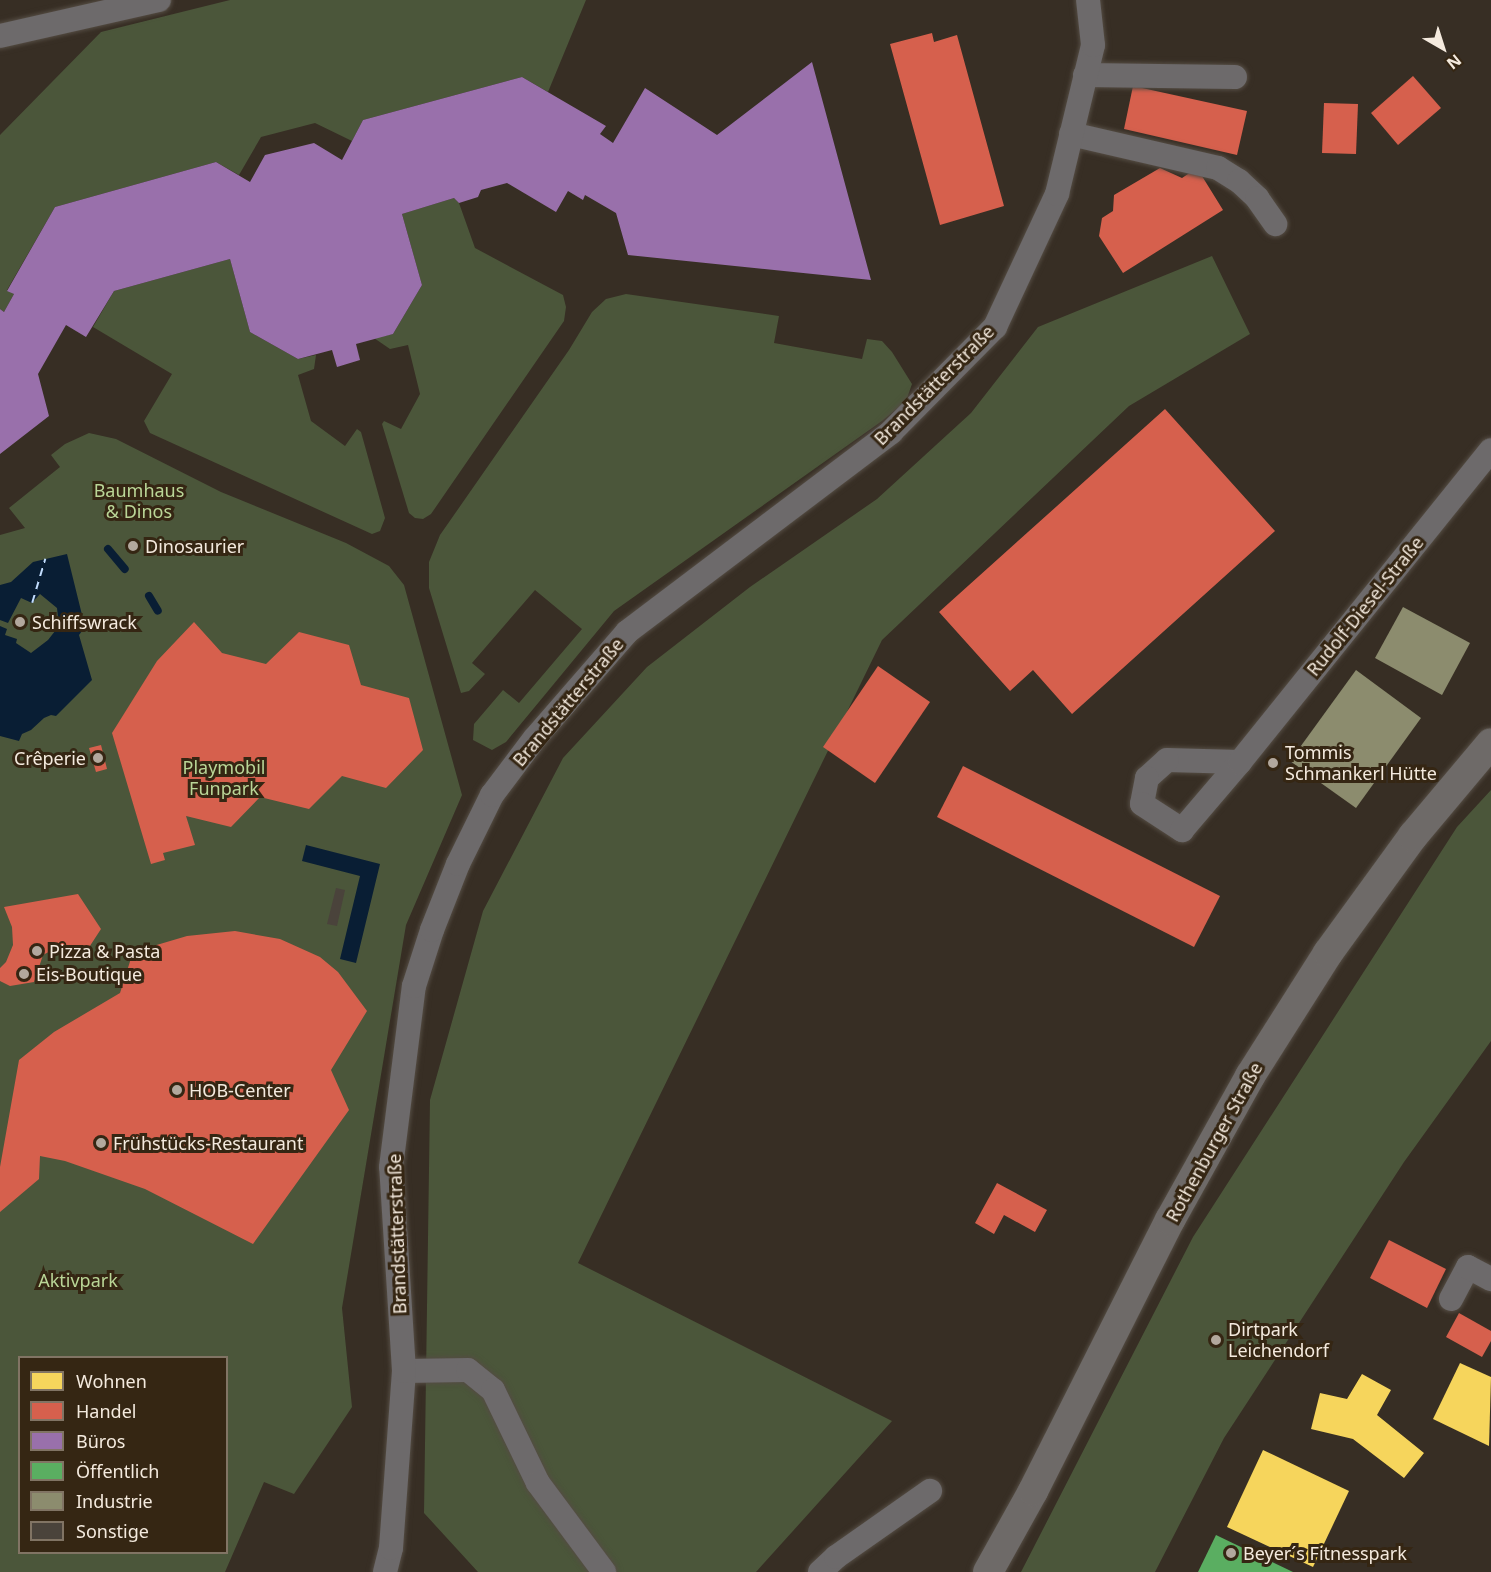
<!DOCTYPE html>
<meta charset="utf-8">
<style>
body{margin:0}
#map{position:relative;width:1491px;height:1572px;overflow:hidden;background:#372e24;font-family:"Noto Sans",sans-serif}
div>[style]{position:absolute}
[style*='--x']{left:calc(var(--x)*1px);top:calc(var(--y)*1px);width:calc(var(--w)*1px);rotate:calc(var(--a)*1deg)}
.green>*{inset:0;background:#4b563a}
.water>*{inset:0;background:#091e34}
.homes>*{inset:0;background:#f6d55c}
.shops>*{inset:0;background:#d6604d}
.offices>*{inset:0;background:#9970ab}
.public>*{inset:0;background:#5aae61}
.industry>*{inset:0;background:#8c8c6e}
.stream>*{height:8px;margin:-4px;padding:0 4px;transform-origin:4px;border-radius:4px;background:#091e34}
.ferry>*{height:1.5px;margin-top:-0.75px;transform-origin:0;background:repeating-linear-gradient(90deg,#c2ddfe 0 8px,transparent 0 14px)}
.building>*{inset:0;background:#4a433b}
.roads{filter:drop-shadow(0 0 2px #544c43) drop-shadow(0 0 2px #544c43)}
.minor>*{height:24px;margin:-12px;padding:0 12px;transform-origin:12px;border-radius:12px;background:#6d6a6b}
.major>*{height:30px;margin:-15px;padding:0 15px;transform-origin:15px;border-radius:15px;background:#6e6a68}
.dots>*{width:16px;height:16px;translate:-50% -50%;box-sizing:border-box;border:3px solid #352613;border-radius:50%}
span{translate:-50% -50%;white-space:nowrap;text-align:center;line-height:1.15;-webkit-text-stroke:6px #352613;paint-order:stroke}
.street-label{font-size:18px;color:#f4eade}
.park-label{font-size:18px;color:#bad697}
.poi-label{font-size:18px;color:#f4eade}
.left{translate:0 -50%;text-align:left}
.right{translate:-100% -50%;text-align:right}
.legend{position:absolute;left:18px;top:1356px;width:210px;height:198px;box-sizing:border-box;background:#352613;border:2px solid #817464;margin:0;padding:8px 10px;list-style:none;font-size:18px;color:#f4eade}
.legend li{display:flex;align-items:center;gap:12px;height:30px}
.legend b{width:30px;border:2px solid #817464}
.north{position:absolute;left:1413px;top:18px;width:60px;height:60px;-webkit-text-stroke:4px #352613;paint-order:stroke;rotate:141deg;font-size:16px;font-weight:700;line-height:24px;text-align:center;color:#f4eade}
.north::after{content:'';display:block;margin:auto;width:21px;height:27px;background:#f4eade;clip-path:polygon(50% 0,100% 100%,50% 72%,0 100%)}
</style>
<div id="map">
<div class="green">
<div style="clip-path:polygon(230px 0,586px 0,548px 92px,522px 77px,363px 120px,352px 141px,315px 123px,261px 137px,239px 175px,216px 162px,55px 207px,7px 290px,14px 294px,4px 312px,0 309px,0 135px,101px 32px)"></div>
<div style="clip-path:polygon(454px 198px,459px 203px,475px 248px,563px 295px,566px 307px,564px 321px,431px 514px,423px 519px,415px 518px,409px 513px,382px 424px,384px 421px,401px 429px,420px 394px,408px 345px,390px 349px,374px 338px,393px 334px,422px 285px,402px 214px)"></div>
<div style="clip-path:polygon(1212px 256px,1250px 334px,1129px 406px,882px 640px,578px 1263px,892px 1421px,756px 1572px,478px 1572px,424px 1513px,430px 1100px,483px 911px,563px 758px,647px 667px,750px 587px,877px 499px,971px 413px,1038px 327px)"></div>
<div style="clip-path:polygon(230px 259px,250px 332px,298px 359px,316px 355px,314px 369px,298px 375px,311px 421px,345px 446px,357px 429px,361px 432px,385px 518px,380px 531px,372px 534px,150px 433px,144px 421px,172px 374px,93px 327px,114px 291px)"></div>
<div style="clip-path:polygon(626px 294px,779px 316px,774px 343px,862px 359px,867px 339px,882px 341px,892px 352px,912px 384px,906px 401px,882px 421px,614px 611px,506px 742px,492px 750px,473px 740px,474px 724px,503px 690px,519px 703px,582px 629px,535px 590px,472px 663px,485px 674px,469px 691px,461px 693px,429px 588px,429px 562px,440px 535px,569px 350px,592px 312px,606px 299px)"></div>
<div style="clip-path:polygon(evenodd,89px 433px,116px 439px,221px 492px,346px 543px,389px 566px,404px 585px,462px 795px,406px 925px,342px 1308px,352px 1407px,294px 1494px,264px 1482px,225px 1572px,0 1572px,0 535px,25px 528px,9px 508px,60px 467px,51px 455px,65px 444px,89px 433px,20px 1358px,226px 1358px,226px 1552px,20px 1552px,20px 1358px)"></div>
<div style="clip-path:polygon(1491px 790px,1491px 1041px,1404px 1162px,1224px 1438px,1155px 1572px,1021px 1572px,1193px 1237px,1457px 827px)"></div>
</div>
<div class="water">
<div style="clip-path:polygon(67px 554px,85px 627px,79px 635px,92px 680px,56px 716px,51px 715px,44px 718px,31px 730px,22px 734px,19px 741px,0 736px,0 626px,7px 629px,5px 635px,17px 639px,16px 643px,31px 653px,48px 640px,59px 626px,57px 608px,40px 594px,32px 603px,21px 598px,8px 623px,0 620px,0 585px,11px 582px,33px 562px)"></div>
<div style="clip-path:polygon(306px 845px,380px 864px,356px 963px,340px 959px,360px 876px,302px 861px)"></div>
</div>
<div class="homes">
<div style="clip-path:polygon(1460px 1363px,1491px 1377px,1489px 1446px,1433px 1419px)"></div>
<div style="clip-path:polygon(1362px 1374px,1391px 1390px,1377px 1415px,1424px 1453px,1404px 1478px,1353px 1439px,1311px 1429px,1320px 1393px,1347px 1399px)"></div>
<div style="clip-path:polygon(1263px 1450px,1349px 1491px,1313px 1567px,1227px 1527px)"></div>
</div>
<div class="shops">
<div style="clip-path:polygon(932px 33px,934px 42px,957px 35px,1004px 206px,940px 225px,890px 44px)"></div>
<div style="clip-path:polygon(1413px 76px,1441px 108px,1398px 145px,1371px 113px)"></div>
<div style="clip-path:polygon(1133px 86px,1247px 111px,1237px 155px,1124px 129px)"></div>
<div style="clip-path:polygon(1324px 103px,1358px 104px,1356px 154px,1322px 153px)"></div>
<div style="clip-path:polygon(1160px 168px,1182px 178px,1197px 168px,1223px 210px,1123px 273px,1099px 236px,1102px 218px,1113px 211px,1114px 195px)"></div>
<div style="clip-path:polygon(1165px 409px,1275px 531px,1072px 714px,1033px 670px,1010px 691px,939px 612px)"></div>
<div style="clip-path:polygon(194px 622px,222px 653px,266px 664px,299px 632px,349px 645px,361px 685px,409px 698px,423px 750px,386px 788px,342px 776px,309px 809px,260px 797px,231px 827px,186px 816px,195px 845px,163px 853px,165px 860px,151px 864px,112px 733px,157px 661px)"></div>
<div style="clip-path:polygon(878px 666px,930px 702px,875px 783px,823px 747px)"></div>
<div style="clip-path:polygon(101px 745px,107px 769px,96px 772px,89px 748px)"></div>
<div style="clip-path:polygon(963px 766px,1220px 896px,1194px 947px,937px 817px)"></div>
<div style="clip-path:polygon(78px 894px,101px 929px,86px 952px,69px 945px,60px 946px,43px 955px,34px 982px,10px 986px,0 981px,0 968px,6px 962px,13px 945px,12px 927px,4px 907px)"></div>
<div style="clip-path:polygon(235px 931px,280px 939px,320px 957px,338px 972px,367px 1011px,331px 1070px,349px 1110px,253px 1244px,145px 1189px,65px 1161px,40px 1156px,39px 1179px,0 1212px,0 1167px,19px 1060px,54px 1032px,120px 993px,133px 952px,187px 936px)"></div>
<div style="clip-path:polygon(997px 1183px,1047px 1210px,1035px 1232px,1004px 1215px,994px 1234px,975px 1223px)"></div>
<div style="clip-path:polygon(1389px 1240px,1446px 1269px,1427px 1308px,1370px 1278px)"></div>
<div style="clip-path:polygon(1459px 1313px,1491px 1331px,1491px 1341px,1482px 1357px,1446px 1337px)"></div>
</div>
<div class="offices">
<div style="clip-path:polygon(812px 62px,871px 280px,628px 255px,616px 213px,585px 195px,583px 200px,568px 191px,556px 212px,507px 183px,481px 190px,478px 197px,459px 203px,454px 198px,402px 214px,422px 285px,393px 334px,356px 344px,360px 360px,337px 367px,332px 350px,298px 359px,250px 332px,230px 259px,114px 291px,86px 337px,66px 325px,38px 374px,49px 416px,0 454px,0 309px,4px 312px,14px 294px,7px 291px,55px 207px,216px 162px,250px 182px,265px 155px,314px 143px,342px 160px,363px 120px,522px 77px,606px 126px,600px 134px,613px 143px,645px 88px,717px 135px)"></div>
</div>
<div class="public">
<div style="clip-path:polygon(1216px 1535px,1293px 1572px,1198px 1572px)"></div>
</div>
<div class="industry">
<div style="clip-path:polygon(1403px 607px,1470px 643px,1442px 695px,1375px 658px)"></div>
<div style="clip-path:polygon(1356px 670px,1421px 718px,1356px 808px,1290px 761px)"></div>
</div>
<div class="stream">
<div style="--x:108;--y:549;--w:26;--a:50"></div>
<div style="--x:149;--y:596;--w:17;--a:59"></div>
</div>
<div class="ferry">
<div style="--x:32;--y:603;--w:46;--a:-73.5"></div>
</div>
<div class="building">
<div style="clip-path:polygon(336px 888px,345px 890px,337px 926px,327px 924px)"></div>
</div>
<div class="roads">
<div class="minor">
<div style="--x:0;--y:36;--w:163;--a:-12.8"></div>
<div style="--x:1085;--y:75;--w:150;--a:0.8"></div>
<div style="--x:1071;--y:134;--w:151;--a:13"></div>
<div style="--x:1218;--y:168;--w:25;--a:32"></div>
<div style="--x:1239;--y:181;--w:25;--a:43"></div>
<div style="--x:1257;--y:198;--w:32;--a:55"></div>
<div style="--x:1240;--y:762;--w:73;--a:-178.4"></div>
<div style="--x:1167;--y:760;--w:27;--a:138"></div>
<div style="--x:1147;--y:778;--w:26;--a:101"></div>
<div style="--x:1142;--y:804;--w:48;--a:33"></div>
<div style="--x:1182;--y:830;--w:89;--a:-49.5"></div>
<div style="--x:1240;--y:762;--w:400;--a:-51.2"></div>
<div style="--x:1451;--y:1299;--w:36;--a:-62"></div>
<div style="--x:1468;--y:1267;--w:26;--a:28"></div>
<div style="--x:404;--y:1371;--w:64;--a:-0.9"></div>
<div style="--x:468;--y:1370;--w:32;--a:39"></div>
<div style="--x:493;--y:1390;--w:103;--a:64.2"></div>
<div style="--x:538;--y:1483;--w:111;--a:53.4"></div>
<div style="--x:385;--y:1572;--w:25;--a:-76"></div>
<div style="--x:391;--y:1548;--w:177;--a:-85.8"></div>
<div style="--x:404;--y:1371;--w:204;--a:-93.6"></div>
<div style="--x:391;--y:1167;--w:182;--a:-82.8"></div>
<div style="--x:414;--y:986;--w:59;--a:-72.2"></div>
<div style="--x:432;--y:930;--w:71;--a:-68.5"></div>
<div style="--x:458;--y:864;--w:77;--a:-63.8"></div>
<div style="--x:492;--y:795;--w:71;--a:-53"></div>
<div style="--x:535;--y:738;--w:140;--a:-49"></div>
<div style="--x:627;--y:632;--w:331;--a:-37.1"></div>
<div style="--x:891;--y:432;--w:148;--a:-45.3"></div>
<div style="--x:995;--y:327;--w:147;--a:-65"></div>
<div style="--x:1057;--y:194;--w:153;--a:-76.4"></div>
<div style="--x:1093;--y:45;--w:45;--a:-96.3"></div>
<div style="--x:820;--y:1572;--w:22;--a:-43"></div>
<div style="--x:836;--y:1557;--w:115;--a:-35.1"></div>
</div>
<div class="major">
<div style="--x:988;--y:1572;--w:93;--a:-60.9"></div>
<div style="--x:1033;--y:1491;--w:304;--a:-63.2"></div>
<div style="--x:1170;--y:1220;--w:165;--a:-60.9"></div>
<div style="--x:1250;--y:1076;--w:146;--a:-57.6"></div>
<div style="--x:1328;--y:953;--w:145;--a:-54"></div>
<div style="--x:1413;--y:836;--w:121;--a:-50"></div>
</div>
</div>
<div class="dots">
<div style="left:133px;top:546px;background:#b2a89d"></div>
<div style="left:20px;top:622px;background:#b2a89d"></div>
<div style="left:98px;top:758px;background:#b2a89d"></div>
<div style="left:1273px;top:763px;background:#b2a89d"></div>
<div style="left:37px;top:951px;background:#b2a89d"></div>
<div style="left:24px;top:974px;background:#b2a89d"></div>
<div style="left:177px;top:1090px;background:#b2a89d"></div>
<div style="left:101px;top:1143px;background:#b2a89d"></div>
<div style="left:1216px;top:1340px;background:#b2a89d"></div>
<div style="left:1231px;top:1553px;background:#b2a89d"></div>
</div>
<div class="street-label">
<span style="left:934px;top:385px;rotate:-45deg">Brandstätterstraße</span>
<span style="left:1365px;top:606px;rotate:-51deg">Rudolf-Diesel-Straße</span>
<span style="left:568px;top:702px;rotate:-50deg">Brandstätterstraße</span>
<span style="left:1214px;top:1142px;rotate:-61deg">Rothenburger Straße</span>
<span style="left:397px;top:1234px;rotate:-92deg">Brandstätterstraße</span>
</div>
<div class="park-label">
<span style="left:139px;top:501px">Baumhaus<br>&amp; Dinos</span>
<span style="left:224px;top:778px">Playmobil<br>Funpark</span>
<span style="left:78px;top:1280px">Aktivpark</span>
</div>
<div class="poi-label">
<span class="left" style="left:145px;top:546px">Dinosaurier</span>
<span class="left" style="left:32px;top:622px">Schiffswrack</span>
<span class="left" style="left:1285px;top:763px">Tommis<br>Schmankerl Hütte</span>
<span class="right" style="left:86px;top:758px">Crêperie</span>
<span class="left" style="left:49px;top:951px">Pizza &amp; Pasta</span>
<span class="left" style="left:36px;top:974px">Eis-Boutique</span>
<span class="left" style="left:189px;top:1090px">HOB-Center</span>
<span class="left" style="left:113px;top:1143px">Frühstücks-Restaurant</span>
<span class="left" style="left:1228px;top:1340px">Dirtpark<br>Leichendorf</span>
<span class="left" style="left:1243px;top:1553px">Beyer´s Fitnesspark</span>
</div>
<ul class="legend">
<li><b style="height:16px;background:#f6d55c"></b>Wohnen</li>
<li><b style="height:16px;background:#d6604d"></b>Handel</li>
<li><b style="height:16px;background:#9970ab"></b>Büros</li>
<li><b style="height:16px;background:#5aae61"></b>Öffentlich</li>
<li><b style="height:16px;background:#8c8c6e"></b>Industrie</li>
<li><b style="height:16px;background:#4a433b"></b>Sonstige</li>
</ul>
<div class="north">N</div>
</div>
